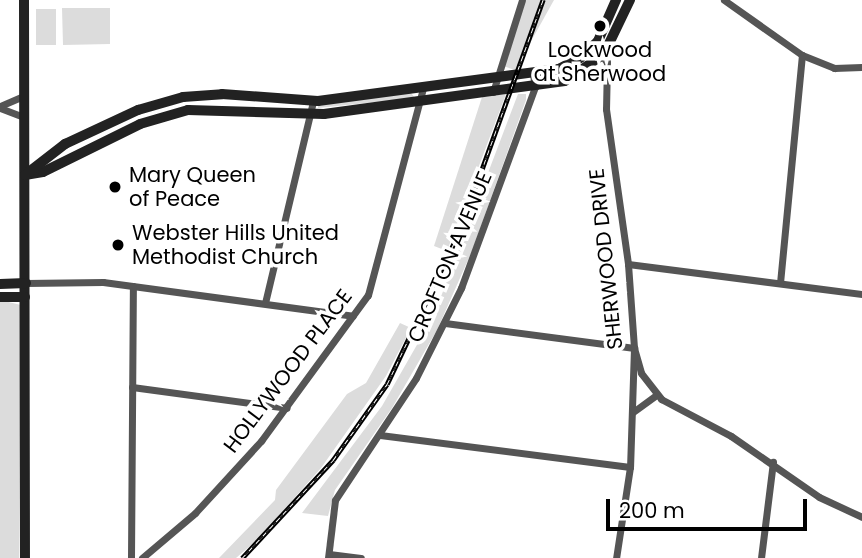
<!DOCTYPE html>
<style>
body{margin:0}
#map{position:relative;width:862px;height:558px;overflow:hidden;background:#fff;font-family:Poppins,sans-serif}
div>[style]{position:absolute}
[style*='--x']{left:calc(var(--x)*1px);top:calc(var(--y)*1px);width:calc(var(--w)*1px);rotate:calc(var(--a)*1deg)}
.green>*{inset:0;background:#dcdcdc}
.minor>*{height:7px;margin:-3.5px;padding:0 3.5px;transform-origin:3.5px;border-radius:3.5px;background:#555}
.secondary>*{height:10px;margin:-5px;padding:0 5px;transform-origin:5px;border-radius:5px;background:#222}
.rail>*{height:4.5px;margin-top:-2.25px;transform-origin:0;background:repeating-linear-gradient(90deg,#fff 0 5px,#000 0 10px);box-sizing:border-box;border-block:2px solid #000}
.dots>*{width:19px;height:19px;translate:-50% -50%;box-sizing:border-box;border:4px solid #fff;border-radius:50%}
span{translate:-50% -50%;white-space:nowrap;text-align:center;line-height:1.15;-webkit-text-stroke:7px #fff;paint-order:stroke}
.poi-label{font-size:21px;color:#000}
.left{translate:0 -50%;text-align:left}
.street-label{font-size:21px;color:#000}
.scale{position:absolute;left:606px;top:499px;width:201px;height:32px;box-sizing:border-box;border:4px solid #000;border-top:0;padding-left:9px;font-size:21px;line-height:24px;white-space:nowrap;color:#000;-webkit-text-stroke:5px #fff;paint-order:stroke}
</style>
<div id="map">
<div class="green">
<div style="clip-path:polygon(525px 0,554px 0,515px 70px,503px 66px)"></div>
<div style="clip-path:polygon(62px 8px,110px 8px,110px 44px,63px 45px)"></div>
<div style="clip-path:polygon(36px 9px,56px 9px,56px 45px,36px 45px)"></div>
<div style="clip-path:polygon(411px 93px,415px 98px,318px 108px,318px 105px)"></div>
<div style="clip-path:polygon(506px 94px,447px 251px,434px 246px,482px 97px)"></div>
<div style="clip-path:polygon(518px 94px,526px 94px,526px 100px,472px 251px,437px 330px,392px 408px,335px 490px,328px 516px,302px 513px,382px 406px,434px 315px)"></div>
<div style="clip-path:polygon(0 300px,21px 305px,19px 558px,0 558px)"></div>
<div style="clip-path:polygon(400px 323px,411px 328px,386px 376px,321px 468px,257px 540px,236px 558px,219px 558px,275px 500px,276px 490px,347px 394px,366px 383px)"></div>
</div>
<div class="minor">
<div style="--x:724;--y:0;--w:95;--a:35.2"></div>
<div style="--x:802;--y:55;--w:35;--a:22"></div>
<div style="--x:834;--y:68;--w:28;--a:-2"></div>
<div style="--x:594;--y:45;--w:21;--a:53"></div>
<div style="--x:607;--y:62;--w:47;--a:91.2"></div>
<div style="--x:606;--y:109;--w:157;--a:81.9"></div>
<div style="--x:628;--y:264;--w:84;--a:85.9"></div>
<div style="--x:634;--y:348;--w:119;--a:91.9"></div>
<div style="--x:630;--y:467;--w:92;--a:98.7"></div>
<div style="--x:493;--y:92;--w:96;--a:-72.5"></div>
<div style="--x:0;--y:106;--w:26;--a:-23"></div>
<div style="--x:0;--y:108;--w:26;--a:21"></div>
<div style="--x:628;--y:264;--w:236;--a:7.3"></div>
<div style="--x:26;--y:283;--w:77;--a:-0.7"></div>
<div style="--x:103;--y:282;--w:252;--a:7.7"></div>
<div style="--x:780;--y:283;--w:229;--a:-84.5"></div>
<div style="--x:265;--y:303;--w:208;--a:-76.6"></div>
<div style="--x:445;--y:323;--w:191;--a:7.5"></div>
<div style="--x:634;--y:348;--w:26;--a:74"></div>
<div style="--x:641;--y:373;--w:33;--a:52"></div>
<div style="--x:661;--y:399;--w:79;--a:27.9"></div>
<div style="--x:731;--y:436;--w:107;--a:34.7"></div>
<div style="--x:819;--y:497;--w:47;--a:24.9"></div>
<div style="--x:132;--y:387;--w:156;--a:7.7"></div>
<div style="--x:633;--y:412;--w:29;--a:-36"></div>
<div style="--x:380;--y:435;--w:252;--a:7.3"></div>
<div style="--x:329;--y:554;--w:32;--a:7"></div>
<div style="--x:131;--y:558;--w:272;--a:-89.6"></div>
<div style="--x:142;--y:558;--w:70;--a:-40.3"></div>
<div style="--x:195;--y:513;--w:98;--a:-47.5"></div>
<div style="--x:261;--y:441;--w:181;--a:-53.8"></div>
<div style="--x:368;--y:295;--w:214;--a:-75.1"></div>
<div style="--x:328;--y:558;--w:58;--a:-83.1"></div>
<div style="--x:335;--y:500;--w:146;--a:-56.4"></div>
<div style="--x:416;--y:378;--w:101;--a:-63.4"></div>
<div style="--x:461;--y:288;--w:214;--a:-69.8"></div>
<div style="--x:535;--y:87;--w:13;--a:-99"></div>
<div style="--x:761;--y:558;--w:97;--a:-82.9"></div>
</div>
<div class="secondary">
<div style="--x:24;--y:0;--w:558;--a:89.9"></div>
<div style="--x:25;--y:175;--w:18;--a:-9"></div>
<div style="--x:43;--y:172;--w:108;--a:-26.3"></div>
<div style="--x:140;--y:124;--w:50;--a:-16.3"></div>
<div style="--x:188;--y:110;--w:136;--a:1.7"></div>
<div style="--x:324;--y:114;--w:243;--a:-7.8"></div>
<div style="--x:565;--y:81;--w:47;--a:-34.7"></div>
<div style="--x:604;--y:54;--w:60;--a:-64.3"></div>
<div style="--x:25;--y:175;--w:51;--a:-37.8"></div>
<div style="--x:65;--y:144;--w:81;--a:-25"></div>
<div style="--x:138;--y:110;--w:47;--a:-16.1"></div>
<div style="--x:183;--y:97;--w:39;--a:-4"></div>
<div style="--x:222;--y:94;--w:96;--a:4.2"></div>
<div style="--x:318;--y:101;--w:243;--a:-7.6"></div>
<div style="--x:559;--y:69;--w:24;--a:-28"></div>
<div style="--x:580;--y:58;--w:25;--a:-43"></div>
<div style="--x:598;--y:41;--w:45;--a:-66.3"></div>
<div style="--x:0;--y:284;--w:26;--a:-2"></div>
<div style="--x:0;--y:297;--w:25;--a:0"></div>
</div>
<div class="rail">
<div style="--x:242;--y:558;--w:134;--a:-47.1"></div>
<div style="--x:333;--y:460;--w:93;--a:-54.6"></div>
<div style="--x:387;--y:384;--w:170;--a:-64.6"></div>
<div style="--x:460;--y:230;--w:245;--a:-70.2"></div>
</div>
<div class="dots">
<div style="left:600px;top:26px;background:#000"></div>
<div style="left:115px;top:187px;background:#000"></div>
<div style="left:118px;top:245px;background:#000"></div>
</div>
<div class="poi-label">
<span style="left:600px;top:62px">Lockwood<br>at Sherwood</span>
<span class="left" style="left:129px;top:187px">Mary Queen<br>of Peace</span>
<span class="left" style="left:132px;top:245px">Webster Hills United<br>Methodist Church</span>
</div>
<div class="street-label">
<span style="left:450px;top:257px;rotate:-67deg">CROFTON AVENUE</span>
<span style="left:606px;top:259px;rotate:-96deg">SHERWOOD DRIVE</span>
<span style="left:288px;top:371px;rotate:-53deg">HOLLYWOOD PLACE</span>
</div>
<div class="scale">200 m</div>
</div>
